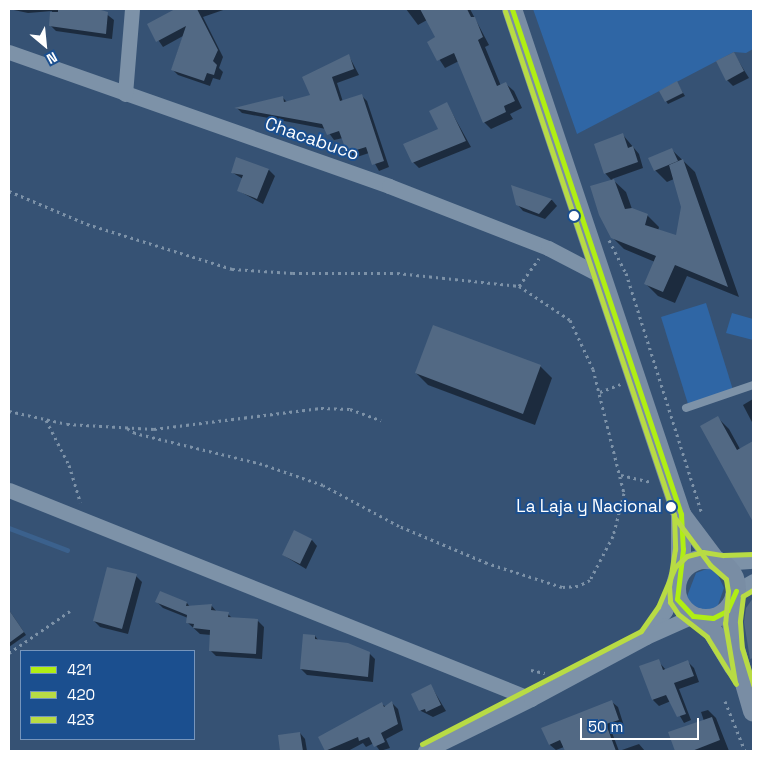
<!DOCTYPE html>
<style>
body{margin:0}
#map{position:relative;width:762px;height:760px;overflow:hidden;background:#365274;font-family:"Space Grotesk",sans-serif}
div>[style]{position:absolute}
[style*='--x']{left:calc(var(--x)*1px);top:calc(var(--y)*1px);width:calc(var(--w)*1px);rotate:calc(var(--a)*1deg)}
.green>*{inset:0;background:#2f66a5}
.shadow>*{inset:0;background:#0007}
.stream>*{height:5px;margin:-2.5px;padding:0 2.5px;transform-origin:2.5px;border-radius:2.5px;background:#3b618d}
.building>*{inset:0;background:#526984}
.path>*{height:3px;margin-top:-1.5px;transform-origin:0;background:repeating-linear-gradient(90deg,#7d92a8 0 2.5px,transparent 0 6.5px)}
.lane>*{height:8px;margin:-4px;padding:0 4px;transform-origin:4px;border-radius:4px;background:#7d92a8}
.street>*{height:15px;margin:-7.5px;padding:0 7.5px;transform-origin:7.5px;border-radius:7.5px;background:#7d92a8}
.secondary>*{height:20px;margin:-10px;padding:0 10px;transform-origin:10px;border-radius:10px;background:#798da4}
.secondary>.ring{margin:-10px;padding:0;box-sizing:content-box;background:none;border:20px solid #798da4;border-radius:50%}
.bus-1>*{height:5px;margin:-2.5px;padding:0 2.5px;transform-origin:2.5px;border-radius:2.5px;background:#b0ee14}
.bus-2>*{height:5px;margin:-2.5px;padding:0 2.5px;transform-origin:2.5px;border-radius:2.5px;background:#b8db44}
.bus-3>*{height:5px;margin:-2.5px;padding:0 2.5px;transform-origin:2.5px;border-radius:2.5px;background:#b8db44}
.dots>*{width:14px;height:14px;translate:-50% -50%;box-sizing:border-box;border:2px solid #1b4f8f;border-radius:50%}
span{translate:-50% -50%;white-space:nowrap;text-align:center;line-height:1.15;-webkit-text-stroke:4px #1b4f8f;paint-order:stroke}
.bus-label{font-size:17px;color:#fff}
.right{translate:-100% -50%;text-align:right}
.street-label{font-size:18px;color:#fff}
.frame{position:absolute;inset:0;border:10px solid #fff;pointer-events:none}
.legend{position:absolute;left:20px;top:650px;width:175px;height:90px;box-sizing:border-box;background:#1b4f8f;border:1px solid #7695bc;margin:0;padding:6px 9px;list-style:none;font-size:15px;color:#fff}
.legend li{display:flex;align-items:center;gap:10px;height:25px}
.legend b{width:25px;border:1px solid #7695bc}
.north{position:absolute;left:20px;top:20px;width:50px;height:50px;-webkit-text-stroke:4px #1b4f8f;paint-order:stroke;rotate:152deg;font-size:14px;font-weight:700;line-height:20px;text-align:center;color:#fff}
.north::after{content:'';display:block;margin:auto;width:18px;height:22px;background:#fff;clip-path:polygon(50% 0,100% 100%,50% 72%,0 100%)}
.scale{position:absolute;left:580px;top:718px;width:119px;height:22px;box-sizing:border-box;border:2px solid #fff;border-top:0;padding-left:6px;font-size:15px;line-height:18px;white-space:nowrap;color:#fff;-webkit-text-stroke:4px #1b4f8f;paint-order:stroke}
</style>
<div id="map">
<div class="green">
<div style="clip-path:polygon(533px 9px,753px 9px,753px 49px,746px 53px,734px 52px,577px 134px)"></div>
<div style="clip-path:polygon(706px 303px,733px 390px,688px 404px,661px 317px)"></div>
<div style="clip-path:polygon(732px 313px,753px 319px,753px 340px,726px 333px)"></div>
<div style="clip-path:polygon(709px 568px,717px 573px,724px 588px,717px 608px,704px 615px,693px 612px,686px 599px,696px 573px)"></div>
</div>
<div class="shadow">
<div style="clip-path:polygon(9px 9px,100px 9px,114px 20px,112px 39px,56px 31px,50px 25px,52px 11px,28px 13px)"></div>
<div style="clip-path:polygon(177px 9px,226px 9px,203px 17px,223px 57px,219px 68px,223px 72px,220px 80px,213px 78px,210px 86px,178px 75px,172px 69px,183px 36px,163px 47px,148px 25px)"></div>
<div style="clip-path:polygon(406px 9px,437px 9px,439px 12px,470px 9px,489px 45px,485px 47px,501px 86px,506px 84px,514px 91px,522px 108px,510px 114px,513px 119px,491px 129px,484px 122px,459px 61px,445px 68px,428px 42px,436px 37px,427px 20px,418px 25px)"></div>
<div style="clip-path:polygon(734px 54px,749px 78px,733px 86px,727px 80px)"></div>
<div style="clip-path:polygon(349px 56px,359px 75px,337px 83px,343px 102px,361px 95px,367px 101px,389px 167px,379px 171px,369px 153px,354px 158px,343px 138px,334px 140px,326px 129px,242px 113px,237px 108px,282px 97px,287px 102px,312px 96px)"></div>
<div style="clip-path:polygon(677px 83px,685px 96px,668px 104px,666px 101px)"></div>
<div style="clip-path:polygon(447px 104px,471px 147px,419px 168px,413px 162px,440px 130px)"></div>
<div style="clip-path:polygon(623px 135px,639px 154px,643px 168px,612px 179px,626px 192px,632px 209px,647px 215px,659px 227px,658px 231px,677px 237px,682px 207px,674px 179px,667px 182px,655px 170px,672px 150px,695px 172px,739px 297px,687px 276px,675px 303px,658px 296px,646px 284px,655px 262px,624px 249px,612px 237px,612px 181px,605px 173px)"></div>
<div style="clip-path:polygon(237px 159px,269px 170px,275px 176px,263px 204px,239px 191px,243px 179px,233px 173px)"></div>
<div style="clip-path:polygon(513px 187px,552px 200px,557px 206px,545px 219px,523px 211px,517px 204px)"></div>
<div style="clip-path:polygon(540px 366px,552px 378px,535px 425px,428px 385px,416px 373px)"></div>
<div style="clip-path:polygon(753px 399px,753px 424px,743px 405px)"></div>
<div style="clip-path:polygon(718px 418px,729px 429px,740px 449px,753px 442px,753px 520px,702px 426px)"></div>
<div style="clip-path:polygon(312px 540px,317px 546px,306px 569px,283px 555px)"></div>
<div style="clip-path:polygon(136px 576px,142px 582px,128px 634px,100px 627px,94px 621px)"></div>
<div style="clip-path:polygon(157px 602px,187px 603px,190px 607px,211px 605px,217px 612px,228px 614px,233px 619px,258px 621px,264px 627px,262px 659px,216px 656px,210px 650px,211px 635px,200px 634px,188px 623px,188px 618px,163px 608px)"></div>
<div style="clip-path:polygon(753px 606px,753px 658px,748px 645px,747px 610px)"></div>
<div style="clip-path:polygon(9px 610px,26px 635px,9px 647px)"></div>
<div style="clip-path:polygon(315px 636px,319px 641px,369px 653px,375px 659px,373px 682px,307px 675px,301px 669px)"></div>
<div style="clip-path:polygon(658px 661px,666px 670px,688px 662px,694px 668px,699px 682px,679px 689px,691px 720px,684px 723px,671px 701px,659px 706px,653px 700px)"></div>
<div style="clip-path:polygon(431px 686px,446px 711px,433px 717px,421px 711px,413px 695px)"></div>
<div style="clip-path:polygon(612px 702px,618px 707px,624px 726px,611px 730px,619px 751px,639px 744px,645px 751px,566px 751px,564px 747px,556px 750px,550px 745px,543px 729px)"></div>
<div style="clip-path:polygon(392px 703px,398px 709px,403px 730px,386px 739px,390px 748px,380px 751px,374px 743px,366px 747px,363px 743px,348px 751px,326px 751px,319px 738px,382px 704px,386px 707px)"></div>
<div style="clip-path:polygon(708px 710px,716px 718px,729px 751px,677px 751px,670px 733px,704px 721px,701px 712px)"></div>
<div style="clip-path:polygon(300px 733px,305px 739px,307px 751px,282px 751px,280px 736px)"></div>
</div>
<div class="stream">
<div style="--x:9;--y:528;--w:62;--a:20.8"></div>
</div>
<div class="building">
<div style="clip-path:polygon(58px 9px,98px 9px,108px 12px,106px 34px,49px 26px,50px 12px,58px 12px)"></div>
<div style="clip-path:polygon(175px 9px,197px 9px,218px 50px,213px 61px,217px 65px,214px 75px,207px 73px,204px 81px,171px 70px,186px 26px,156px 42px,147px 24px)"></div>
<div style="clip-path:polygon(420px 9px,467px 9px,471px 17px,475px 17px,483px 37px,478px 40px,497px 86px,506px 82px,515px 101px,504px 106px,506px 112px,483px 123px,454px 53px,437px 61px,427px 42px,435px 37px)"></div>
<div style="clip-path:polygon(734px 52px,744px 71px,726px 81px,716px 61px)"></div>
<div style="clip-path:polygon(349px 54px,354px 69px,332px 77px,340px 101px,362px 94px,384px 161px,372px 165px,366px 147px,347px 153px,339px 131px,327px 135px,322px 124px,234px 108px,283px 96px,284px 102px,310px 95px,302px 77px)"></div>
<div style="clip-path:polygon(677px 81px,683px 93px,665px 102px,659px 91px)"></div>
<div style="clip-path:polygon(447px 102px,466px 141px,412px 163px,403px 144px,438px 129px,429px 111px)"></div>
<div style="clip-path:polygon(623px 133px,628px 148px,633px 146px,638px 162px,604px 174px,594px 144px)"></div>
<div style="clip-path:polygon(672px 148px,678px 161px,654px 171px,648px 158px)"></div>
<div style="clip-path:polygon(236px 157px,269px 169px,257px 199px,237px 191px,243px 175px,231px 173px)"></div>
<div style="clip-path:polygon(683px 159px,728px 287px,675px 265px,663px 292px,644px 284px,656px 256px,611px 238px,599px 215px,590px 186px,614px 179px,625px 209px,632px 208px,648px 214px,645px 225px,676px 235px,681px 207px,669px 165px)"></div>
<div style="clip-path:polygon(511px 185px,552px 199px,539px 214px,516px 205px)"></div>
<div style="clip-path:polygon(433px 325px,541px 365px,523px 414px,415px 373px)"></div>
<div style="clip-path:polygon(718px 416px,737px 450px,753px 441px,753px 522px,700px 426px)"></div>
<div style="clip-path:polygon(294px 530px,312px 539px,300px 564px,282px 555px)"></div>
<div style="clip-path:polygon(107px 567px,137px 574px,122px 629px,93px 621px)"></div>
<div style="clip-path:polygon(160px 591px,187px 602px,186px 606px,212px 604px,211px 610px,229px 612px,228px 617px,258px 619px,256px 654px,209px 651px,210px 630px,193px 628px,194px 624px,186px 623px,187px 615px,155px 602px)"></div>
<div style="clip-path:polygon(753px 598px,753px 658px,750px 659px,744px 622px,746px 608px)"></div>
<div style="clip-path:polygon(9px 610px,24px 632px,9px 643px)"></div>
<div style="clip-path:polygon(303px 634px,315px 635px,315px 639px,348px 643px,370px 652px,368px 677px,300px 669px)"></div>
<div style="clip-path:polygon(659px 659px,663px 670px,688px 660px,694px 676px,674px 683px,686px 714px,677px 717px,666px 695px,652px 700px,639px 666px)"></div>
<div style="clip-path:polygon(431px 684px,441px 705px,426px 712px,425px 709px,419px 711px,411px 694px)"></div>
<div style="clip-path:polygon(612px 700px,619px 720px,606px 724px,616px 751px,565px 751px,560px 740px,549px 745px,541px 728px)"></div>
<div style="clip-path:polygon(392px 701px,398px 724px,381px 733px,385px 742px,374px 747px,369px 737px,359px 741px,358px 737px,325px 751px,318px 737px,382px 702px,384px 707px)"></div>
<div style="clip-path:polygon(712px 717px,720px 740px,692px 751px,675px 751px,668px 732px)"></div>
<div style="clip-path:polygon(300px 732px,303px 751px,280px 751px,278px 735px)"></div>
</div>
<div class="path">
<div style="--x:9;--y:191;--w:85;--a:22.9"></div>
<div style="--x:87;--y:224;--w:152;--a:17.2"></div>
<div style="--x:232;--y:269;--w:61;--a:3.8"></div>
<div style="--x:293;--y:273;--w:104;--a:0"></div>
<div style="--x:397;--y:273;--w:123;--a:6.1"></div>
<div style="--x:519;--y:286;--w:61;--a:33.7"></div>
<div style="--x:570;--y:320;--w:54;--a:64.9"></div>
<div style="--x:593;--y:369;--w:128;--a:76"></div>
<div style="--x:624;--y:493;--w:44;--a:104.3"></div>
<div style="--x:613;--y:536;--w:50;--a:117.6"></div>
<div style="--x:590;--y:580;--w:13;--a:153"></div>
<div style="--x:578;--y:586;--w:16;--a:176"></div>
<div style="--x:562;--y:587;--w:79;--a:-162.3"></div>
<div style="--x:487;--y:563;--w:95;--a:-157.2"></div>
<div style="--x:399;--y:526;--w:86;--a:-151.7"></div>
<div style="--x:323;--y:485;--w:65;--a:-161"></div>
<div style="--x:262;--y:464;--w:131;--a:-166.3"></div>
<div style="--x:135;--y:433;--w:12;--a:-149"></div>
<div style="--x:609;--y:240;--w:37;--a:63"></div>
<div style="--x:626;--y:273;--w:250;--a:72.5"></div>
<div style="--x:519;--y:286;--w:34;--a:-54"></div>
<div style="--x:600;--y:392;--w:22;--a:-21"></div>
<div style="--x:9;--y:411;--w:59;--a:12.6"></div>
<div style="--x:67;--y:424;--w:87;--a:3.3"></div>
<div style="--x:154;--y:429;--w:168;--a:-7.2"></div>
<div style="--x:321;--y:408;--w:29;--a:2"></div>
<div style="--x:350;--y:409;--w:33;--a:20"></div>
<div style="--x:46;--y:420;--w:51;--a:62.9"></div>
<div style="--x:69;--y:465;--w:39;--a:73"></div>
<div style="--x:621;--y:475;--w:32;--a:13"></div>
<div style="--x:9;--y:653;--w:74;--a:-34.5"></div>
<div style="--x:531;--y:670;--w:14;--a:12"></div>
<div style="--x:725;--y:701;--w:54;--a:68.2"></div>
</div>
<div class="lane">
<div style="--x:686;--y:408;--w:71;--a:-18.9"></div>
</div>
<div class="street">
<div style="--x:9;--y:52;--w:403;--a:19.4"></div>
<div style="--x:389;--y:186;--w:171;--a:21.3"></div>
<div style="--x:548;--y:248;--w:56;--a:27.5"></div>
<div style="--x:125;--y:94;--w:85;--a:-85.3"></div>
<div style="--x:9;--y:490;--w:562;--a:21.82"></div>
<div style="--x:722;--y:563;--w:31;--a:-4"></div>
<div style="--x:736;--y:591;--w:20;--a:-30"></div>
<div style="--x:648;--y:633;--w:28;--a:-52"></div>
<div style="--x:665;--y:611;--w:26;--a:-65"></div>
<div style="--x:425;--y:751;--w:118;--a:-26.1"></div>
<div style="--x:531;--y:699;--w:131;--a:-28.3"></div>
<div style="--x:646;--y:637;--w:51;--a:-24.1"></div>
</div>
<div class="secondary">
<div style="--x:512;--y:9;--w:533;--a:71.5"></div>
<div style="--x:681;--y:514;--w:57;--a:90"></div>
<div style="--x:682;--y:516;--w:55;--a:53.1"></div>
<div class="ring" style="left:676px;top:559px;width:40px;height:40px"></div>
<div style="--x:735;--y:597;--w:25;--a:97"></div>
<div style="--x:732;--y:622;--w:27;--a:84"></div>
<div style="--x:735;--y:649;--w:65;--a:73.8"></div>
<div style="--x:698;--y:618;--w:21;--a:43"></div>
<div style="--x:713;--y:632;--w:41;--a:59"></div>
</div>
<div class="bus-1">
<div style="--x:512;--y:9;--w:533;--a:71.5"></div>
<div style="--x:681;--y:514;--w:35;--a:87"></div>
<div style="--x:683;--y:549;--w:50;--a:96.8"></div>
<div style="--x:677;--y:599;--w:23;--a:47"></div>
<div style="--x:693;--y:616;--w:20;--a:6"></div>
<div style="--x:713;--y:618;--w:16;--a:-27"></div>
<div style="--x:727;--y:611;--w:22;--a:-66"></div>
</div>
<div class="bus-2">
<div style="--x:505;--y:11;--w:532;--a:71.46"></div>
<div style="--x:674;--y:515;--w:34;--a:88"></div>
<div style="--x:675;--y:549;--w:37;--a:99"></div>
<div style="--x:669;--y:586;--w:16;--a:86"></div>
<div style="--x:670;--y:602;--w:14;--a:56"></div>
<div style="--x:678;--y:614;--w:37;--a:38"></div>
<div style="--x:707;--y:637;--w:55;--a:58.3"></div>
<div style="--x:675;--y:518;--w:59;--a:53.3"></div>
<div style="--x:710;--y:565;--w:21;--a:41"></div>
<div style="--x:726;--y:579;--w:12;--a:81"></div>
<div style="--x:728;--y:591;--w:32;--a:95"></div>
<div style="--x:725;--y:623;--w:60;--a:80.4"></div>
</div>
<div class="bus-3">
<div style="--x:753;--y:590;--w:12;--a:149"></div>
<div style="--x:743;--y:596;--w:26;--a:97"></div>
<div style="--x:740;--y:622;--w:26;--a:86"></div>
<div style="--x:742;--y:648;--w:39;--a:73"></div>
<div style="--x:422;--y:744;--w:246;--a:-27.3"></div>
<div style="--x:641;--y:631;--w:29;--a:-55"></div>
<div style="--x:658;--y:607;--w:43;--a:-67"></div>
<div style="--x:675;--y:567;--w:16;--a:-43"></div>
<div style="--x:687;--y:556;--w:16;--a:-14"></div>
<div style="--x:703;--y:552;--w:20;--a:9"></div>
<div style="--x:723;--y:555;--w:30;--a:-2"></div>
</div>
<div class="dots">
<div style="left:574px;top:216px;background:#fff"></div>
<div style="left:671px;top:507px;background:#fff"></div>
</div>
<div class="bus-label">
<span class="right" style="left:662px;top:507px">La Laja y Nacional</span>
</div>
<div class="street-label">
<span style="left:312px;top:139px;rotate:19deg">Chacabuco</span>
</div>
<div class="frame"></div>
<ul class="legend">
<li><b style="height:6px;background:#b0ee14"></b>421</li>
<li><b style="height:6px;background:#b8db44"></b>420</li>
<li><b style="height:6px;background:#b8db44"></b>423</li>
</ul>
<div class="north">N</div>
<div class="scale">50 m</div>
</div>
